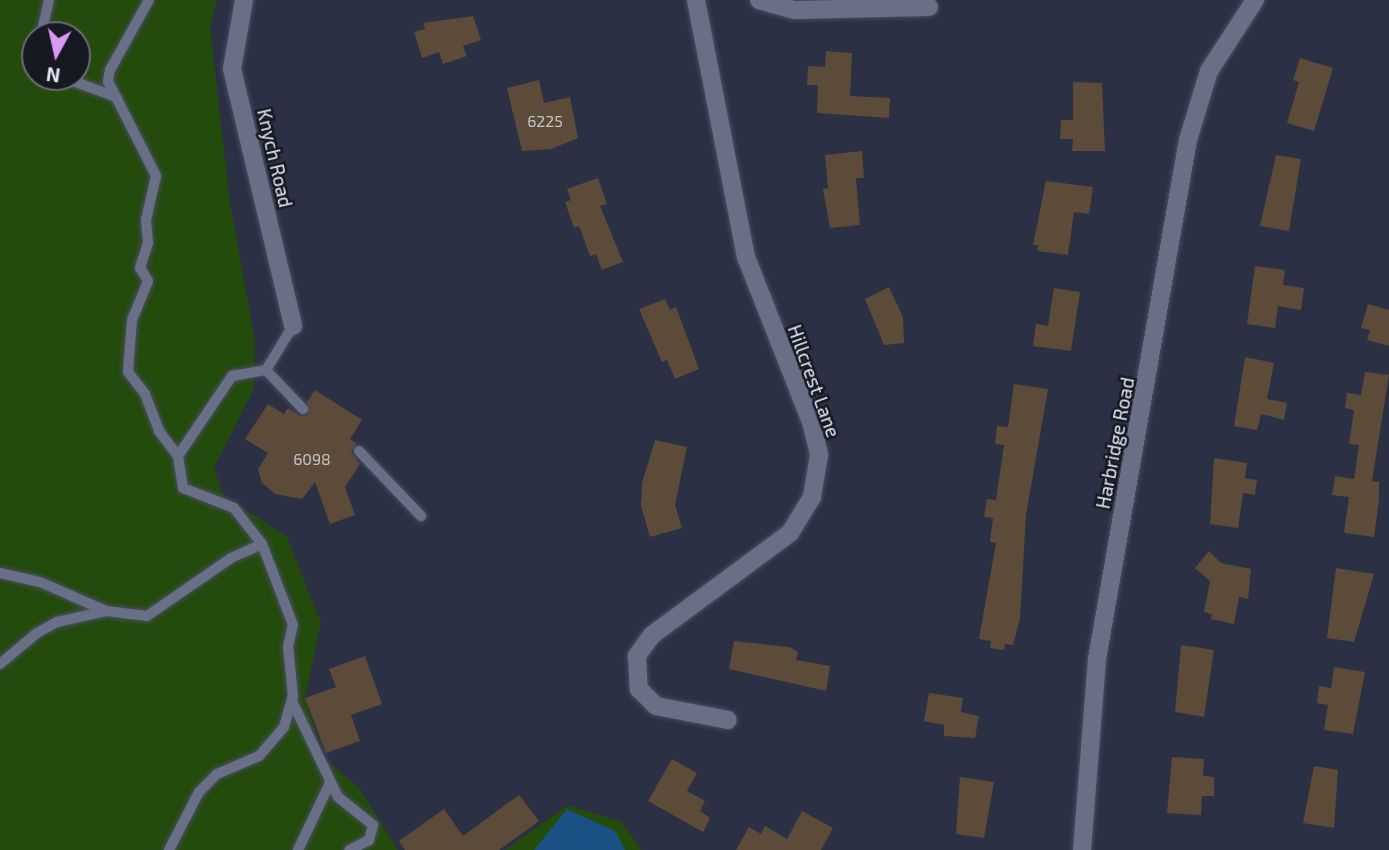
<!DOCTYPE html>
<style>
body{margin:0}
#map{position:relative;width:1389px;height:850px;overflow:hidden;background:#2b3044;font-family:"Exo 2",sans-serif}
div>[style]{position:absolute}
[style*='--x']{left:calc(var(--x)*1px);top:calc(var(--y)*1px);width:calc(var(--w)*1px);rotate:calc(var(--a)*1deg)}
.green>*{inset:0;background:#234b0c}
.water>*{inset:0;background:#1a5083}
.building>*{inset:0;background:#5c4b38}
.roads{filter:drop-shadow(0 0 2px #4a4e5f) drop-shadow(0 0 2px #4a4e5f)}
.service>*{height:10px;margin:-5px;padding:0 5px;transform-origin:5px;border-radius:5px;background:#696f86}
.minor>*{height:18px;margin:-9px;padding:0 9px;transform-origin:9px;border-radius:9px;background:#696f86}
span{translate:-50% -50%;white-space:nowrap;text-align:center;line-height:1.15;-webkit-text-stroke:5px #161822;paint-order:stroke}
.number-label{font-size:16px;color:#c3c2c6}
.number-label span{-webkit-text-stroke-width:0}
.street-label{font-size:19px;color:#e5e9f6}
.north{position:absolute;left:21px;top:21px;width:70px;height:70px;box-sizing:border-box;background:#161822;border:2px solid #696c77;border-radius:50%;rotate:188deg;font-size:19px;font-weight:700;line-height:28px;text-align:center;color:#e5e9f6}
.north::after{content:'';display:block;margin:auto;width:24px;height:32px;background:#db99f5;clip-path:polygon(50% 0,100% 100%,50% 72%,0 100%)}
</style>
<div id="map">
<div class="green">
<div style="clip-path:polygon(evenodd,0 0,217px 0,210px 26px,229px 196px,255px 342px,254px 389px,214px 468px,223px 495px,287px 537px,321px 623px,305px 698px,324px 758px,360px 789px,398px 850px,0 850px,0 0,35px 35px,77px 35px,77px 77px,35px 77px,35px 35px)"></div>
<div style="clip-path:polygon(568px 805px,622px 822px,641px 850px,505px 850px)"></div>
</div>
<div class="water">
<div style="clip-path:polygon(567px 809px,615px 831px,625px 850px,534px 850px)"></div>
</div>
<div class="building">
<div style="clip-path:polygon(473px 16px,481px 40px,463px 46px,467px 56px,443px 64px,439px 52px,422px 58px,414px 32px,425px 29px,423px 23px)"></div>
<div style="clip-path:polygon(826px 51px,852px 53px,850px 96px,890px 98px,889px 118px,817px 113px,818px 85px,807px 85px,808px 66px,825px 67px)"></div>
<div style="clip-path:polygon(1300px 58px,1333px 68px,1314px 131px,1287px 123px,1299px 82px,1293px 80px)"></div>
<div style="clip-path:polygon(539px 80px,544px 103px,570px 97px,578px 138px,551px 149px,522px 151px,507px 88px)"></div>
<div style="clip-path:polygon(1073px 82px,1102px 83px,1105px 151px,1072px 151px,1073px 139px,1060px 139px,1061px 120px,1073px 120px)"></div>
<div style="clip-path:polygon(862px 151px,864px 178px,856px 178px,860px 225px,830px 228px,823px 189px,828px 188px,825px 155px)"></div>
<div style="clip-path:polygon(1276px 155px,1301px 159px,1289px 231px,1260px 226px)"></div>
<div style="clip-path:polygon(598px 178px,607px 204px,600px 206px,623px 262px,602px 270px,596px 254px,590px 256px,579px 226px,574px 228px,565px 202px,571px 200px,567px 189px)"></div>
<div style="clip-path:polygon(1046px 181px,1093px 187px,1089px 214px,1074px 212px,1068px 255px,1037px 251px,1038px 245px,1033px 245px)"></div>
<div style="clip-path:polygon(1255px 266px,1285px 270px,1283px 285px,1304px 288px,1301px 310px,1278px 306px,1275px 328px,1247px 324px)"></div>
<div style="clip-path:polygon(889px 287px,903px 317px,904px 343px,884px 345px,865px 299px)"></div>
<div style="clip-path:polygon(1054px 288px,1080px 292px,1071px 351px,1033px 346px,1036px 324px,1048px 326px)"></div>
<div style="clip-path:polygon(665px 299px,670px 310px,676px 307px,699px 369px,675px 379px,667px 360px,662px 362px,639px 309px)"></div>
<div style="clip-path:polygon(1368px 304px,1389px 310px,1389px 346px,1367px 340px,1370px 330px,1361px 328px)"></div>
<div style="clip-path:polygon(1245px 357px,1274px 363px,1267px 399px,1287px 403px,1284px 420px,1261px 414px,1257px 430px,1234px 426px)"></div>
<div style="clip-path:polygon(1365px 372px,1389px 375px,1372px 481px,1379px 482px,1379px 499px,1374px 537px,1344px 533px,1349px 497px,1332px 495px,1335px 476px,1354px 479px,1359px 445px,1349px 444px,1354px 410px,1345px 408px,1347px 393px,1361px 395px)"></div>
<div style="clip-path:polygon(1014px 384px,1048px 389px,1026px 515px,1020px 618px,1013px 645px,1005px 644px,1004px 650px,990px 648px,991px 641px,979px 639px,996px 543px,990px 542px,993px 518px,984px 517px,987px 499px,996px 500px,1004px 445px,995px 444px,997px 426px,1008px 427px)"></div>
<div style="clip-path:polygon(315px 390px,362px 420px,350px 439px,357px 444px,351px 452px,360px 464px,345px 487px,355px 515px,330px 524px,315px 482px,302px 499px,275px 494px,262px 483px,258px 469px,268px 453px,245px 439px,268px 404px,284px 414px,288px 408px,300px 416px,308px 415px,307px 402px)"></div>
<div style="clip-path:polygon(655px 440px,687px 447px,675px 505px,682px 528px,650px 537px,641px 506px,642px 483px)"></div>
<div style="clip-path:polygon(1214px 458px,1247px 463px,1245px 478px,1257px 480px,1255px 495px,1243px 493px,1238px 528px,1210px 524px)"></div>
<div style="clip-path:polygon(1209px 551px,1221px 563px,1251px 569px,1248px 599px,1239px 597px,1234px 624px,1211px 619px,1212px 614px,1204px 612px,1210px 581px,1195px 568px)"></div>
<div style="clip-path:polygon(1336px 568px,1374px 574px,1354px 642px,1327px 638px)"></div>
<div style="clip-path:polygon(734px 641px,789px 647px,798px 652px,796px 660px,830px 666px,826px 691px,729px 669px)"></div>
<div style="clip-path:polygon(1181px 645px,1214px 650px,1204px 717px,1175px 712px)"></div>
<div style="clip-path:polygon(365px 656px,382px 704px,351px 715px,360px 741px,326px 753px,305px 698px,336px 687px,329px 669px)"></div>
<div style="clip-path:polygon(1334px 667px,1365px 672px,1353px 734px,1324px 730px,1328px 705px,1317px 703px,1319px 686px,1331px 688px)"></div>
<div style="clip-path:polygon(929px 693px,963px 698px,961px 712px,979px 716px,975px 738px,944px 736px,944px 725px,924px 721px)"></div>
<div style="clip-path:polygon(1172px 757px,1204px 759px,1203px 776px,1214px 777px,1214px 796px,1202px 796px,1201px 815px,1167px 813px)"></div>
<div style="clip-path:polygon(672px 759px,697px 773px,687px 791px,705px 801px,700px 811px,710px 818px,703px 832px,648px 801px)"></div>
<div style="clip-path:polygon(1314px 766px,1338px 770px,1334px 828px,1303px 823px)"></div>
<div style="clip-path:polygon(960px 777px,994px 782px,984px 838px,956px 834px)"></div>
<div style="clip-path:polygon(519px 795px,539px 821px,499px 850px,405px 850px,399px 841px,444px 809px,463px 836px)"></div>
<div style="clip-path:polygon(802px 811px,833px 828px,821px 850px,736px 850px,749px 827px,761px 834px,765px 826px,787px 839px)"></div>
</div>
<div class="roads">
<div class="service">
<div style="--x:41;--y:35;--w:36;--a:-77"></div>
<div style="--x:62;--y:77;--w:58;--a:20.3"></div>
<div style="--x:116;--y:97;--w:18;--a:-117"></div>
<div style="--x:108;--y:81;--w:11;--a:-80"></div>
<div style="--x:110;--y:70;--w:80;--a:-60.9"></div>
<div style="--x:116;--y:97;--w:89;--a:63.1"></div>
<div style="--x:156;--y:176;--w:45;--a:102.8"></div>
<div style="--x:146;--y:220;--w:23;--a:85"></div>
<div style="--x:148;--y:243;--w:26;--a:108"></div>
<div style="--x:140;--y:268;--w:15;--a:58"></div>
<div style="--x:148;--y:281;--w:42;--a:112.3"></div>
<div style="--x:132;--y:320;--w:52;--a:94.4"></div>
<div style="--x:128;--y:372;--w:28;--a:52"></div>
<div style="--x:145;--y:394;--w:40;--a:69"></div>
<div style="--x:159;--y:431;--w:31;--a:53"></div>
<div style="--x:266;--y:370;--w:54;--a:46.5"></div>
<div style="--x:359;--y:451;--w:90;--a:46.4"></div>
<div style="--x:0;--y:573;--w:41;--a:12.7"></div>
<div style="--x:40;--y:582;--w:72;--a:23.7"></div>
<div style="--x:106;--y:611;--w:41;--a:7"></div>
<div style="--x:147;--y:616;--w:102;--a:-34.6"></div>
<div style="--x:231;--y:558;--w:34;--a:-24"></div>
<div style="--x:262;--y:544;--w:46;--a:-127.9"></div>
<div style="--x:234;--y:508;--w:55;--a:-158.6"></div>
<div style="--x:183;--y:488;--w:32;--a:-99"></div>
<div style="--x:178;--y:456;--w:97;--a:-56"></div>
<div style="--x:232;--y:376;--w:35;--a:-10"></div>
<div style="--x:266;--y:370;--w:52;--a:-58.5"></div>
<div style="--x:0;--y:664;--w:48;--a:-40"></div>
<div style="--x:37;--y:633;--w:23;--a:-29"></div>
<div style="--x:57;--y:622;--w:50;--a:-12.7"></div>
<div style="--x:292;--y:701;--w:106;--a:64.4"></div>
<div style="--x:338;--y:797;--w:45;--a:38.7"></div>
<div style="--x:373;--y:825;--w:16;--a:105"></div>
<div style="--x:369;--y:840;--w:22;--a:153"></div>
<div style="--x:169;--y:850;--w:65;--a:-62.7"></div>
<div style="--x:199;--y:792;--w:25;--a:-45"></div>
<div style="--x:217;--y:774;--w:46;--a:-23.2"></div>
<div style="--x:259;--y:756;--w:38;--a:-49"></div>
<div style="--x:284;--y:727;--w:32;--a:-74"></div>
<div style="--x:293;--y:696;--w:50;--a:-95.7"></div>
<div style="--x:288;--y:646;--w:22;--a:-77"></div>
<div style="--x:293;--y:625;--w:87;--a:-110.9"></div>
<div style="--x:298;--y:850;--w:74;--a:-64.5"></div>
</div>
<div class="minor">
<div style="--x:244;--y:0;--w:70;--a:99.9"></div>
<div style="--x:232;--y:69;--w:264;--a:76.6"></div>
<div style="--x:696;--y:0;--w:262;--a:79"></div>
<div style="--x:746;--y:257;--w:177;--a:68.5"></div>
<div style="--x:811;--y:422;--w:34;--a:76"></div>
<div style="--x:819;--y:455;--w:43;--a:99.5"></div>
<div style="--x:812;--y:497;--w:42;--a:121.4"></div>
<div style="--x:790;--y:533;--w:172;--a:143.5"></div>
<div style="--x:652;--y:635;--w:26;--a:126"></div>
<div style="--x:637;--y:656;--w:33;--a:87"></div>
<div style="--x:639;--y:689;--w:24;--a:45"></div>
<div style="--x:656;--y:706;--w:73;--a:11"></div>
<div style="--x:759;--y:0;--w:37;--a:16"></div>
<div style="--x:795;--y:10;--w:134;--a:-1.3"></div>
<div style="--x:1082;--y:850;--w:192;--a:-85.5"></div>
<div style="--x:1097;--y:659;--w:527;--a:-80.06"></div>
<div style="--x:1188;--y:140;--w:72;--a:-73.1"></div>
<div style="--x:1209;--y:71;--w:85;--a:-57.1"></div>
</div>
</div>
<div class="number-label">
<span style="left:545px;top:121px">6225</span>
<span style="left:312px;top:459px">6098</span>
</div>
<div class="street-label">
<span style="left:275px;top:158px;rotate:77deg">Knych Road</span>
<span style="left:814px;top:381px;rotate:70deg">Hillcrest Lane</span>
<span style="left:1115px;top:443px;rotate:-79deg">Harbridge Road</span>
</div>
<div class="north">N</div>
</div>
